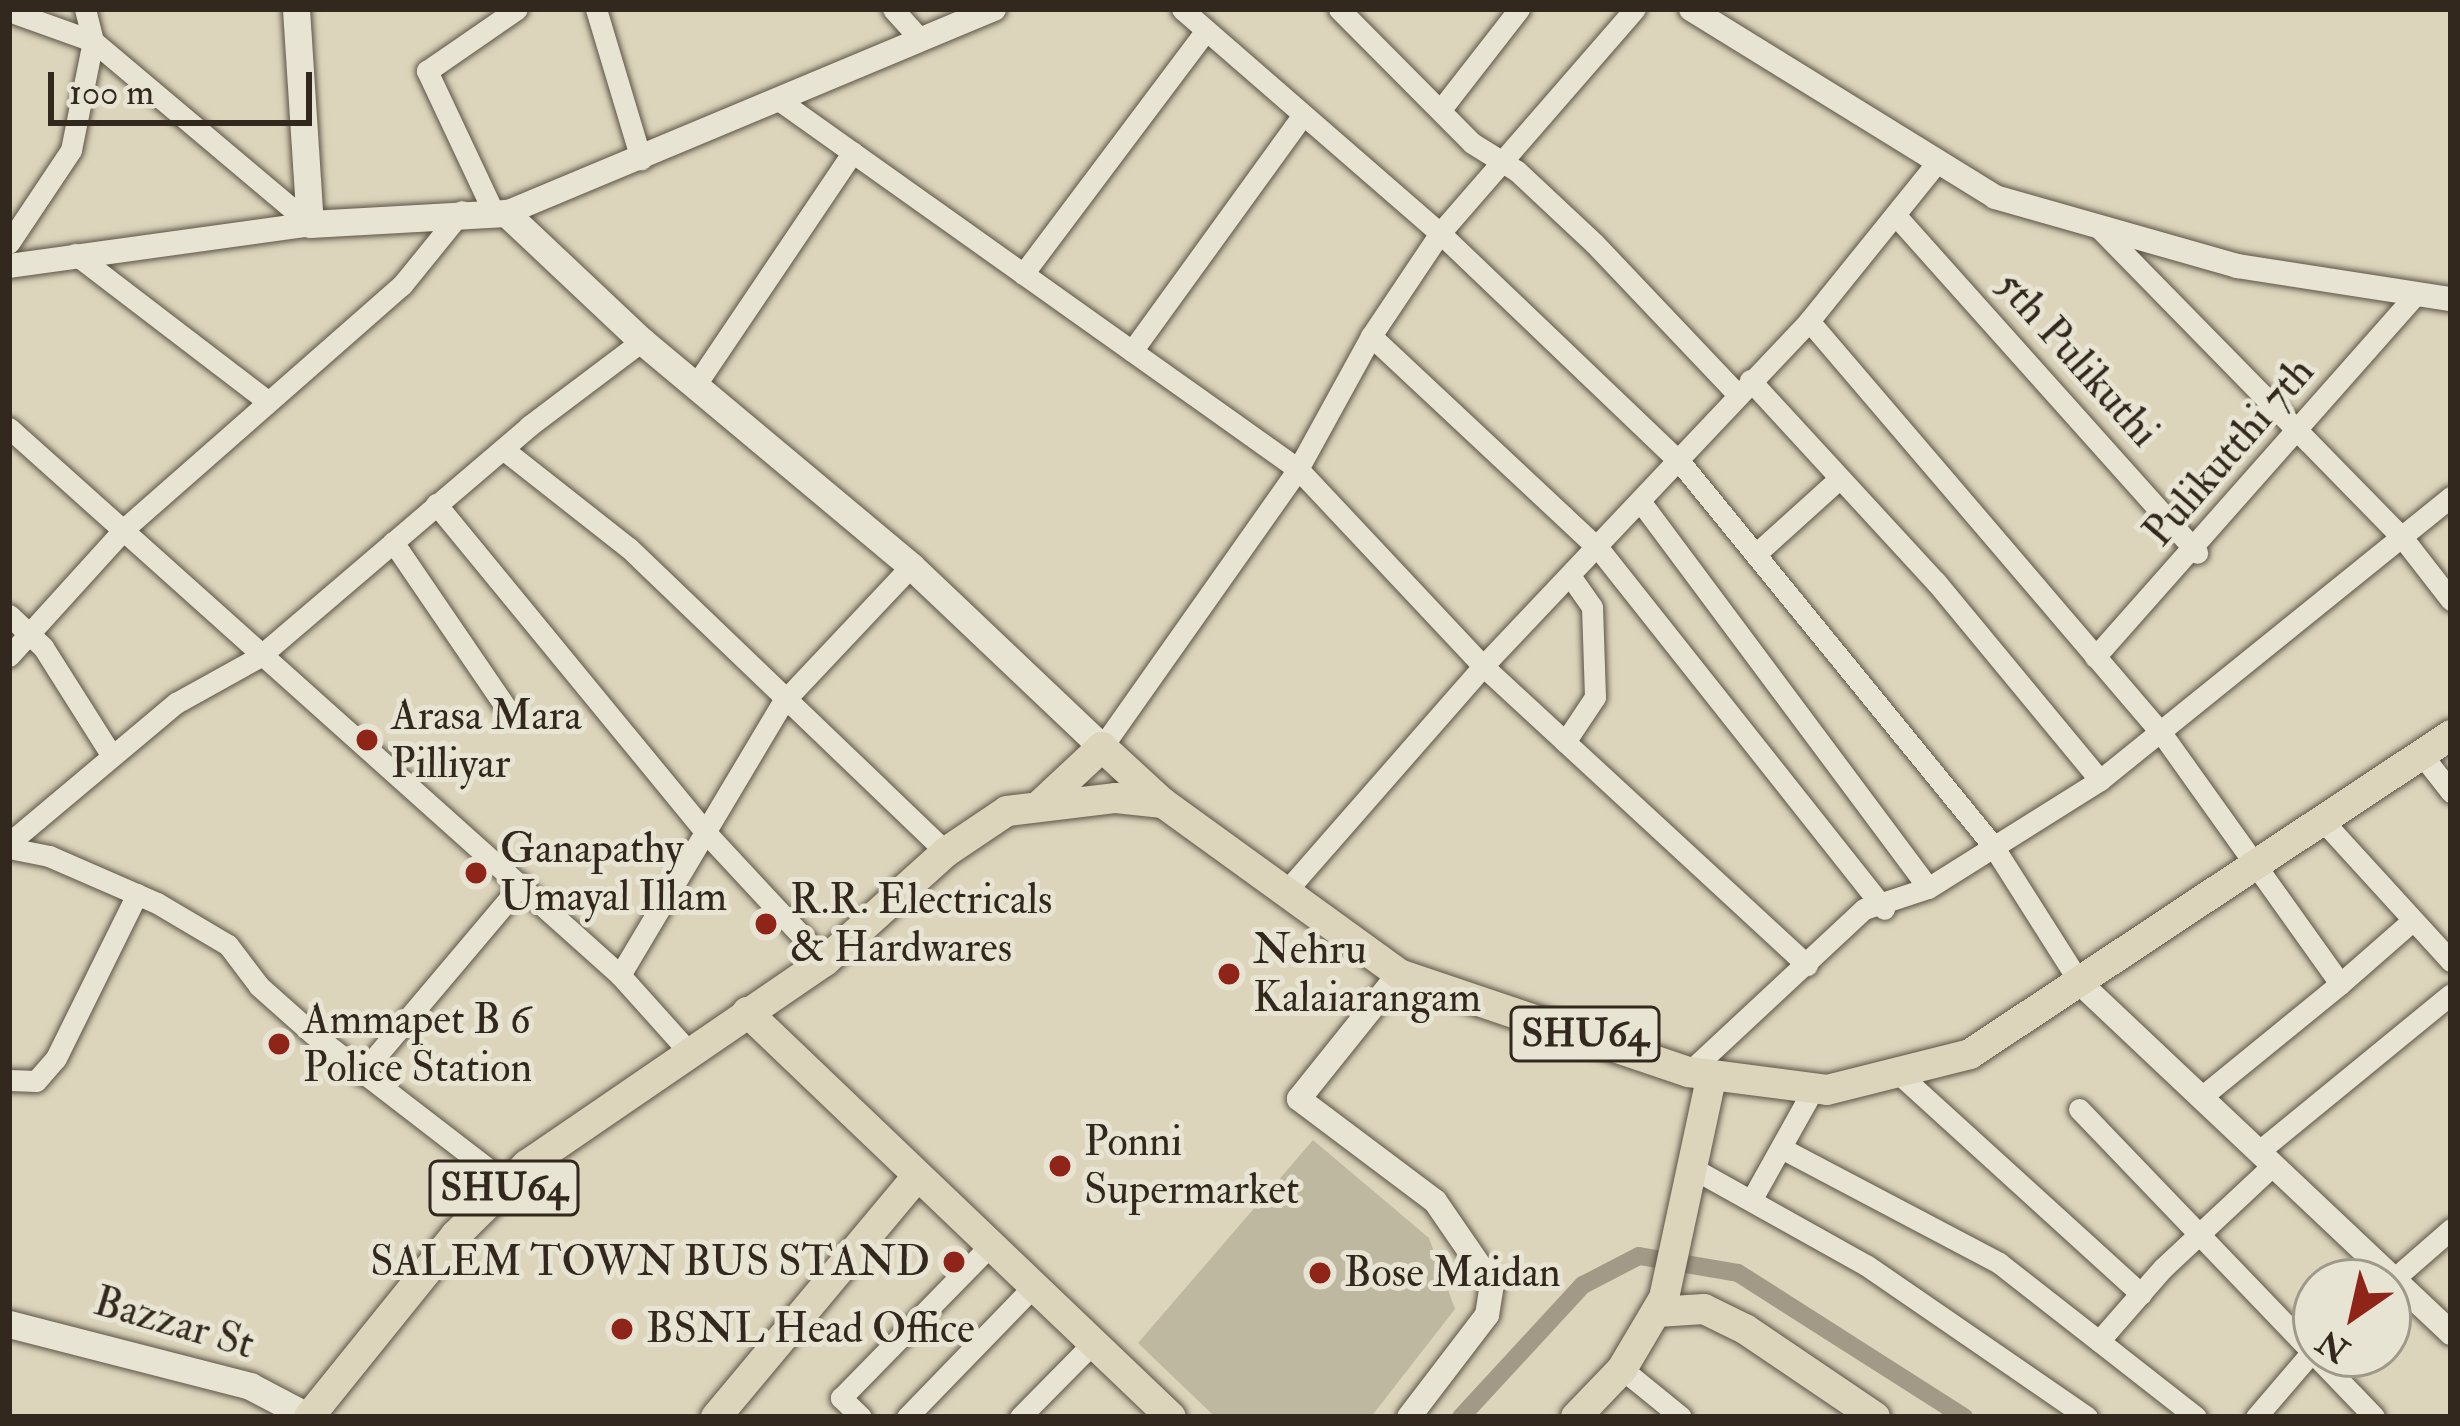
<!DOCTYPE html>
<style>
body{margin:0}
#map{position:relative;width:2460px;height:1426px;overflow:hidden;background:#dcd5bc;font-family:"IM FELL Double Pica",serif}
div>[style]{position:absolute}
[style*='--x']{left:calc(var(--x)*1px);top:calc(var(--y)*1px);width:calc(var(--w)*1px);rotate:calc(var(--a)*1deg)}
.green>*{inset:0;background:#bfb8a1}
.canal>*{height:18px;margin:-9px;padding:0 9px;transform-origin:9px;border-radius:9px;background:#a29a86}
.roads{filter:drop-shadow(0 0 3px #5c5345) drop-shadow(0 0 3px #5c5345)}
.minor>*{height:21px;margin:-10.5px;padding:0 10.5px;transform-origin:10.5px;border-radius:10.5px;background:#e8e4d3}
.tertiary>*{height:24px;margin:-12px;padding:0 12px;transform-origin:12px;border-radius:12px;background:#e8e4d3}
.secondary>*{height:27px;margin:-13.5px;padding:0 13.5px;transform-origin:13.5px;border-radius:13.5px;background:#e8e4d3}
.primary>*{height:30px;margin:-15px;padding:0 15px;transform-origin:15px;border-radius:15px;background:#dcd5bc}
.dots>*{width:33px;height:33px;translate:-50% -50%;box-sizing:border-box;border:6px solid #e8e4d3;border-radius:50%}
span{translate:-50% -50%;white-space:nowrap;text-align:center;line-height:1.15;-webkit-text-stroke:10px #e8e4d3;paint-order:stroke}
.shield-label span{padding:3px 9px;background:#e8e4d3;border:3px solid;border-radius:9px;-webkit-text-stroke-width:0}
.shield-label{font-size:39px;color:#32281d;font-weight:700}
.street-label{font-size:42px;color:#32281d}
.poi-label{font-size:42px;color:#32281d}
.left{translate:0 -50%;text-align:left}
.right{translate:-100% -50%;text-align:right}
.frame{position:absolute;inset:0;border:12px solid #32281d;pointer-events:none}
.north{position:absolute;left:2292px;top:1258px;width:120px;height:120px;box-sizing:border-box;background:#e8e4d3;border:3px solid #9f998a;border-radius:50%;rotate:214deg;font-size:33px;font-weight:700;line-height:48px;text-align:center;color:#32281d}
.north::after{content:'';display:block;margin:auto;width:42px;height:54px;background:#8f2418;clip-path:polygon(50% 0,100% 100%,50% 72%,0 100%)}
.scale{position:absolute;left:48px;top:72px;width:264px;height:54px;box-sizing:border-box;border:6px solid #32281d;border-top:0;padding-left:15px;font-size:36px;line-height:42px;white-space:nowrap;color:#32281d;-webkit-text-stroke:9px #e8e4d3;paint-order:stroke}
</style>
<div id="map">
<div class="green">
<div style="clip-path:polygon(1313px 1140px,1429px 1238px,1455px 1309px,1371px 1417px,1215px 1417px,1138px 1343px)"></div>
</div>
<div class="canal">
<div style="--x:1461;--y:1417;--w:180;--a:-47.3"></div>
<div style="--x:1583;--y:1285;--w:63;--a:-27.4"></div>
<div style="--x:1639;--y:1256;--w:100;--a:9.7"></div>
<div style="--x:1738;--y:1273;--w:268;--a:32.5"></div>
</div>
<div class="roads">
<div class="minor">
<div style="--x:596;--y:9;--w:157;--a:73.3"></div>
<div style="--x:893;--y:9;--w:40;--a:48"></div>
<div style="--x:1182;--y:9;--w:342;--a:41"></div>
<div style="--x:1440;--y:233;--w:332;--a:43.7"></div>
<div style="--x:1680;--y:462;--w:495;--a:50.8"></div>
<div style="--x:1993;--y:846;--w:162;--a:57.6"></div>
<div style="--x:1339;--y:9;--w:189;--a:45.2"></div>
<div style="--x:1472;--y:143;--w:53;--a:31.9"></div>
<div style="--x:1517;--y:171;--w:105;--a:43.1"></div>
<div style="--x:1594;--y:243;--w:209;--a:46.5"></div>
<div style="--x:9;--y:11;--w:89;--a:19.7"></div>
<div style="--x:93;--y:41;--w:33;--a:-104"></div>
<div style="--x:783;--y:103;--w:632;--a:35.4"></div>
<div style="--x:1298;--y:469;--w:270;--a:46.8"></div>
<div style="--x:1483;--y:666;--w:441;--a:42.7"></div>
<div style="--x:1442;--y:108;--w:125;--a:-52.1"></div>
<div style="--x:492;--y:209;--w:153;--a:-115.2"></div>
<div style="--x:427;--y:71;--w:109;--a:-34.6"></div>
<div style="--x:1898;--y:218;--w:449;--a:48.2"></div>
<div style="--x:2097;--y:226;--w:441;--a:45.6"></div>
<div style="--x:2405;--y:541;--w:75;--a:52.1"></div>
<div style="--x:9;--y:243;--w:112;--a:-56.3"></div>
<div style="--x:71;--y:150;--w:111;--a:-78.6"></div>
<div style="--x:93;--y:41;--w:284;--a:40.1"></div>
<div style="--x:75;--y:254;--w:242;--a:37.4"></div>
<div style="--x:1023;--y:274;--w:305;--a:-53.1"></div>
<div style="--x:1809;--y:321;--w:543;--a:49.48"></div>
<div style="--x:2162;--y:734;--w:307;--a:54.5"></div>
<div style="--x:2340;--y:984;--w:176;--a:140.8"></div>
<div style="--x:1371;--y:336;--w:312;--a:43.1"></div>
<div style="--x:1599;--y:549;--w:459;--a:51.6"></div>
<div style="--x:1132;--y:351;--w:291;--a:-54.1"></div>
<div style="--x:1750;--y:380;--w:275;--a:47.4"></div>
<div style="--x:1936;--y:582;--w:257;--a:50.4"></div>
<div style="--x:695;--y:386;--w:282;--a:-56"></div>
<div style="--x:9;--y:428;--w:820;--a:41.84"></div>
<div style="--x:620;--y:975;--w:103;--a:48.1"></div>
<div style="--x:503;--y:449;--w:160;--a:38.2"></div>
<div style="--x:629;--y:548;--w:439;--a:43.8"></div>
<div style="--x:436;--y:504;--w:428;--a:50.6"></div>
<div style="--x:708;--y:835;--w:172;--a:47.1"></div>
<div style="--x:1643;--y:505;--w:477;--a:53.3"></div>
<div style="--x:393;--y:542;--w:199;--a:55.7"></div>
<div style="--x:1758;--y:552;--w:110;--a:-42.1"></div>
<div style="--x:9;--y:615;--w:47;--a:43.3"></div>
<div style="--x:43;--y:647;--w:125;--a:57.7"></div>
<div style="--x:9;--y:656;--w:171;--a:-47.8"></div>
<div style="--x:124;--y:529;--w:370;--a:-41.3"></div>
<div style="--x:402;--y:285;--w:95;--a:-51"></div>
<div style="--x:2095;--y:657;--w:485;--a:-48.5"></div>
<div style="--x:1565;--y:742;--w:54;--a:-56.3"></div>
<div style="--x:1595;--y:697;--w:90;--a:-91.9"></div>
<div style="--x:1592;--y:607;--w:37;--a:-125"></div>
<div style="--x:1102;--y:747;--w:340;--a:-54.8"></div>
<div style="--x:1298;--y:469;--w:152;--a:-61.2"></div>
<div style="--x:1371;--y:336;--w:124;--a:-56.2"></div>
<div style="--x:1440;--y:233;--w:297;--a:-49"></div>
<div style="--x:2422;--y:755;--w:47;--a:51.9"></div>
<div style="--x:2323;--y:821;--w:190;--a:47.6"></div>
<div style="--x:9;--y:843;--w:218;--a:-40"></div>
<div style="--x:176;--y:703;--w:95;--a:-29"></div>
<div style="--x:259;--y:657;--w:355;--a:-40.5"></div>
<div style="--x:529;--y:426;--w:141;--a:-37"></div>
<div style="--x:9;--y:848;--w:41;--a:11.3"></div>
<div style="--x:49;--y:856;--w:118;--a:23.5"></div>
<div style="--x:157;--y:903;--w:82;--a:30.6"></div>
<div style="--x:228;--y:945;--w:51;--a:52.9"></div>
<div style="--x:259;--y:986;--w:72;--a:41.6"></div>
<div style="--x:313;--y:1034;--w:246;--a:37.6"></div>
<div style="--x:1288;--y:889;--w:296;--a:-48.8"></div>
<div style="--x:1483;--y:666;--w:475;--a:-46.6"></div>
<div style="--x:1809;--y:321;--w:206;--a:-51.1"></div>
<div style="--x:620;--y:975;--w:318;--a:-59.2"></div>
<div style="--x:783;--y:702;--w:187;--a:-46.7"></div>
<div style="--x:2340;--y:984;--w:96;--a:-41.2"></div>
<div style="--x:1689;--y:1072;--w:239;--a:-43"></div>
<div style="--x:1864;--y:909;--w:67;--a:-18.2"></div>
<div style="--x:1928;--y:888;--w:203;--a:-32.1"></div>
<div style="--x:2100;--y:780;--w:451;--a:-38.9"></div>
<div style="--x:1897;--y:1072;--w:330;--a:42.3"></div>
<div style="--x:361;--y:1074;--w:248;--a:-49.8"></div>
<div style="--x:9;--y:1080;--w:27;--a:2"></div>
<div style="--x:36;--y:1081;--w:30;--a:-49"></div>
<div style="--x:56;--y:1058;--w:183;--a:-63.7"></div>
<div style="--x:2079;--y:1109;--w:426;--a:46.2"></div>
<div style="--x:1785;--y:1150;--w:242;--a:27.8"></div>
<div style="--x:1999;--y:1263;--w:250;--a:38"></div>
<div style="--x:2258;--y:1152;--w:249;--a:-39.3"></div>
<div style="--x:1694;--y:1169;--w:197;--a:29.2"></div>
<div style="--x:1866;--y:1265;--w:268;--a:34.5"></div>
<div style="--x:1753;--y:1197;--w:125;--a:-60.8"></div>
<div style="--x:2388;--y:1284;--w:84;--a:-41.1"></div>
<div style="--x:2099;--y:1341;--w:97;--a:-48.8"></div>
<div style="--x:2163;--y:1268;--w:151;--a:-43.1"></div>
<div style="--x:1622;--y:1369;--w:76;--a:39.1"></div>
<div style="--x:861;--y:1417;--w:28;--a:-136"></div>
<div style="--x:841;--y:1398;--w:210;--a:-45.6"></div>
<div style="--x:907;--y:1417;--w:178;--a:-45.9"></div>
<div style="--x:1020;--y:1417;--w:100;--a:-45.4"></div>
<div style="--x:2256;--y:1417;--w:92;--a:-49.4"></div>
</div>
<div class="tertiary">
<div style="--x:1691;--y:9;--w:357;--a:31.7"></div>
<div style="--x:1995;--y:197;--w:252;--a:15.9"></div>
<div style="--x:2237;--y:266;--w:217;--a:8.8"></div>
<div style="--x:506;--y:213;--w:529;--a:-22.69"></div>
<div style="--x:9;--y:266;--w:304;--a:-7.9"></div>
<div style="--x:1399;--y:974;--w:160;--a:128.7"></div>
<div style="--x:1299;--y:1099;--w:170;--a:36.9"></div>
<div style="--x:1435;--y:1201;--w:101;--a:55.5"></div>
<div style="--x:1492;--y:1284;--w:31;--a:99"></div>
<div style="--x:1487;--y:1315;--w:128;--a:127.4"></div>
<div style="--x:2080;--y:983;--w:510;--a:43.33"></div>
</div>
<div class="secondary">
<div style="--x:296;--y:9;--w:215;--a:86.3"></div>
<div style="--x:310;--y:224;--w:196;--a:-3.2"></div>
<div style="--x:506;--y:213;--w:187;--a:43.3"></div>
<div style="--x:642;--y:341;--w:351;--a:39.9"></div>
<div style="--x:911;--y:566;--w:263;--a:43.5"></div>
<div style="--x:9;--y:1324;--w:249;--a:14.4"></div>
<div style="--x:250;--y:1386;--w:67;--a:27.7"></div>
</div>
<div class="primary">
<div style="--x:1042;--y:803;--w:82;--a:-43"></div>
<div style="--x:1102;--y:747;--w:83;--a:42.6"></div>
<div style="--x:747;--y:1012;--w:586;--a:43.69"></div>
<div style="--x:1657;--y:1312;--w:47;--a:-3.7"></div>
<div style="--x:1704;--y:1309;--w:46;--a:26"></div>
<div style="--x:1745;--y:1329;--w:157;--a:34.1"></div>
<div style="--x:309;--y:1417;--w:234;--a:-51.1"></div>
<div style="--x:456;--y:1235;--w:100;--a:-44.6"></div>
<div style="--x:527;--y:1165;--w:361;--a:-34.4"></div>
<div style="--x:825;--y:961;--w:163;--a:-42"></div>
<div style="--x:946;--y:852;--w:73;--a:-33.9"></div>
<div style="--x:1007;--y:811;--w:110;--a:-6.8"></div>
<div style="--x:1116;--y:798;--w:47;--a:6.1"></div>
<div style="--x:1163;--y:803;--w:291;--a:35.9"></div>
<div style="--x:1399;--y:974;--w:306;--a:18.7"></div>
<div style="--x:1689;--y:1072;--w:139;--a:7.4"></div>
<div style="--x:1827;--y:1090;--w:147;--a:-14.1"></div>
<div style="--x:1970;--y:1054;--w:577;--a:-33.55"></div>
<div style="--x:716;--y:1417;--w:310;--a:-50.1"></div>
<div style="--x:1576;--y:1417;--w:66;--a:-46.2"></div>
<div style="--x:1622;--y:1369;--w:82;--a:-59.4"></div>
<div style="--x:1664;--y:1298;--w:225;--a:-77.9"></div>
</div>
</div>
<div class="dots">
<div style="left:367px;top:740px;background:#8f2418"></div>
<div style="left:476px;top:873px;background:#8f2418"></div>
<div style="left:766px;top:924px;background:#8f2418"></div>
<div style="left:1229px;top:974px;background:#8f2418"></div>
<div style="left:279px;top:1044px;background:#8f2418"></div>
<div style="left:1060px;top:1166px;background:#8f2418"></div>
<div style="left:954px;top:1262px;background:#8f2418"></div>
<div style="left:1320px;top:1273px;background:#8f2418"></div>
<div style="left:622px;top:1329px;background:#8f2418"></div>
</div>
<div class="shield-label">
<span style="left:1585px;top:1034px">SHU64</span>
<span style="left:504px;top:1188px">SHU64</span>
</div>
<div class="street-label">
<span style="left:2077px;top:359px;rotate:48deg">5th Pulikuthi</span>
<span style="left:2229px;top:452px;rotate:-49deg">Pulikutthi 7th</span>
<span style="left:174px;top:1323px;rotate:16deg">Bazzar St</span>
</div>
<div class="poi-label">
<span class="left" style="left:391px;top:740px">Arasa Mara<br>Pilliyar</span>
<span class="left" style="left:500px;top:873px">Ganapathy<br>Umayal Illam</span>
<span class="left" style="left:790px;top:924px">R.R. Electricals<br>&amp; Hardwares</span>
<span class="left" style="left:1253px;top:974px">Nehru<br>Kalaiarangam</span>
<span class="left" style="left:303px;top:1044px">Ammapet B 6<br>Police Station</span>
<span class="left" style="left:1084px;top:1166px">Ponni<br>Supermarket</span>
<span class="right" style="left:930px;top:1262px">SALEM TOWN BUS STAND</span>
<span class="left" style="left:1344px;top:1273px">Bose Maidan</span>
<span class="left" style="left:646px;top:1329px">BSNL Head Office</span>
</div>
<div class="frame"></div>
<div class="north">N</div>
<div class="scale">100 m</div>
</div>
